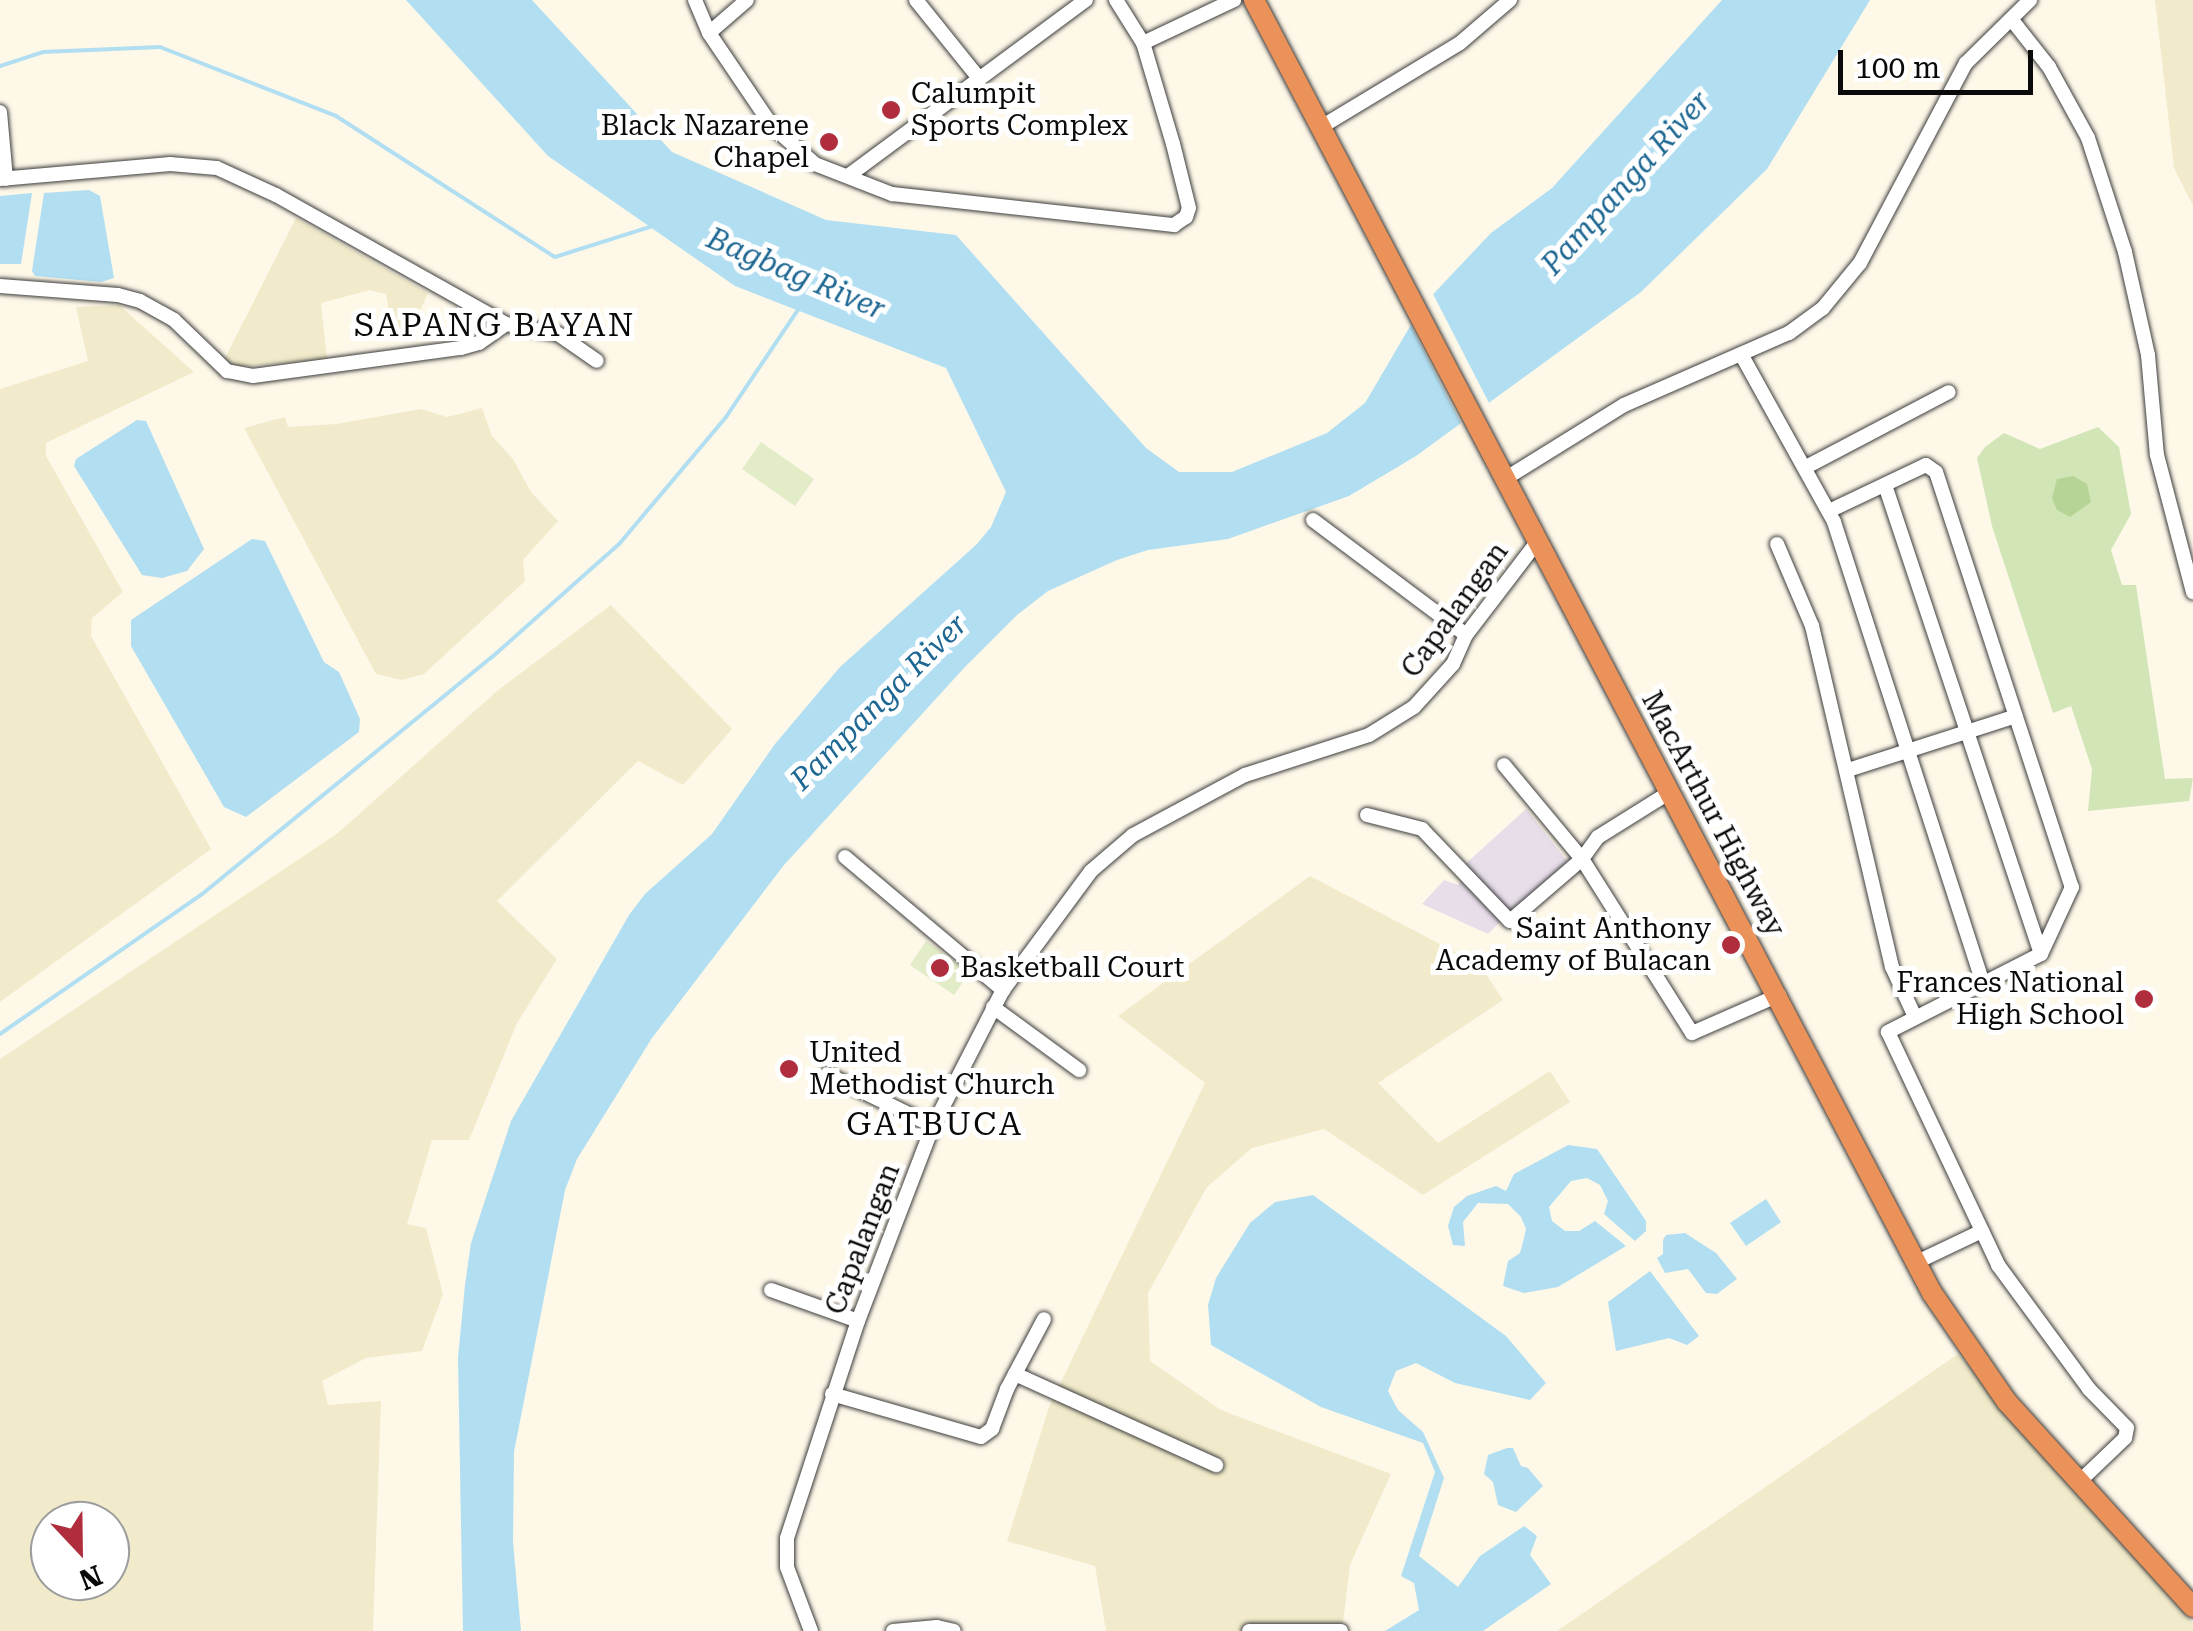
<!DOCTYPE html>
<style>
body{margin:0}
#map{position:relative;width:2193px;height:1631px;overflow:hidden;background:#fef8e9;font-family:"Roboto Serif",serif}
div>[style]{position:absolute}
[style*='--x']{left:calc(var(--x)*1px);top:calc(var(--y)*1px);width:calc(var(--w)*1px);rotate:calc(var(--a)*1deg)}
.industrial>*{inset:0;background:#e7dee9}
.farmland>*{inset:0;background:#f1ebcb}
.green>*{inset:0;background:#d1e5b6}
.forest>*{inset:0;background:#b6d496}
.pitch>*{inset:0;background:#e2ecc7}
.water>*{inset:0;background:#b1def1}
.pier>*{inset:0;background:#fef8e9}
.stream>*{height:4px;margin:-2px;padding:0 2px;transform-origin:2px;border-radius:2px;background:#b1def1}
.roads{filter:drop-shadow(0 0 2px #3d3d3d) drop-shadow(0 0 2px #3d3d3d)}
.minor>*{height:14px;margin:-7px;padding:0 7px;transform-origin:7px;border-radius:7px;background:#fff}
.highway>*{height:20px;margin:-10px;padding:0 10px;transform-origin:10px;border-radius:10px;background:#ea925a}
.dots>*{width:28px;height:28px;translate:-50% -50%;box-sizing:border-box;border:5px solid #fff;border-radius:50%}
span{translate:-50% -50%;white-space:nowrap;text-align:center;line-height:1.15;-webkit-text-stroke:10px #fff;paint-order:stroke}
.poi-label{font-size:28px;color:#0a0a0a}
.left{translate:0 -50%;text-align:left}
.right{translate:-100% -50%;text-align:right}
.street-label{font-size:28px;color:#0a0a0a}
.water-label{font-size:30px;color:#1d6792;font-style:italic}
.quarter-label{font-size:32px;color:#0a0a0a;letter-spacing:2.5px}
.north{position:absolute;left:30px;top:1501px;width:100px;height:100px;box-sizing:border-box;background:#fff;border:2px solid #9d9d9d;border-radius:50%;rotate:158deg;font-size:28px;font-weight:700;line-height:40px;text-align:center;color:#0a0a0a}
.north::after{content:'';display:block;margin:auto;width:35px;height:45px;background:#af2d3c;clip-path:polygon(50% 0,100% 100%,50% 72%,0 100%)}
.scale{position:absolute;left:1838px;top:50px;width:195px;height:45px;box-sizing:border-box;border:5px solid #0a0a0a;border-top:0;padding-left:12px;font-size:30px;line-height:35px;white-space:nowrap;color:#0a0a0a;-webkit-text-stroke:8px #fff;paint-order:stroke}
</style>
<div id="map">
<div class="industrial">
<div style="clip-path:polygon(1526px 809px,1572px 867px,1510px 917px,1463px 866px)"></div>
<div style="clip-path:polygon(1463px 877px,1502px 920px,1488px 934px,1422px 904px,1444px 880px,1458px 885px)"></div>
</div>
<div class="farmland">
<div style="clip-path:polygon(2155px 0,2193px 0,2193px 206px,2174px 168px)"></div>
<div style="clip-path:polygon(296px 218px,428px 293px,417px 318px,407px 323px,409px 337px,394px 340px,386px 294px,370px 290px,321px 303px,327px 359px,238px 367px,224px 360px)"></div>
<div style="clip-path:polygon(119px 305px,194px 372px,46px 443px,46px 456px,123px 592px,92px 618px,91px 636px,211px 849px,0 1002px,0 389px,88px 361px,76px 307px)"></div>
<div style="clip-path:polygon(482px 408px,492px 436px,513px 459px,531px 492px,558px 521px,523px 560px,525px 581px,424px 674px,402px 680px,376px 674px,244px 428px,285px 417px,288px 427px,336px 424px,421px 409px,447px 417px)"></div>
<div style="clip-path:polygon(evenodd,611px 605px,732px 729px,683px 785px,638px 761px,497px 901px,557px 959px,517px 1023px,469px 1140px,432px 1140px,407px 1224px,426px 1228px,443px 1294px,422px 1351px,366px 1358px,322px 1381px,328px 1405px,381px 1401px,373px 1631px,0 1631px,0 1059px,338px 833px,497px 691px,611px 605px,50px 1521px,110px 1521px,110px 1581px,50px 1581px,50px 1521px)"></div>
<div style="clip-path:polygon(1310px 876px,1480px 965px,1503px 1000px,1378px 1083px,1438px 1143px,1550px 1071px,1570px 1102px,1423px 1195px,1324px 1129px,1252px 1148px,1207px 1187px,1148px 1293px,1150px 1361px,1221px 1410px,1391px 1474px,1350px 1565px,1342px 1631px,1106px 1631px,1095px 1566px,1007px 1541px,1049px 1407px,1205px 1083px,1118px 1016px)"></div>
<div style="clip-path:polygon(1958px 1354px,2193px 1623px,2193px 1631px,1557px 1631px)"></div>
</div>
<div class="green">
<div style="clip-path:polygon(2098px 427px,2119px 447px,2131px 514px,2111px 550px,2122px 585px,2136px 585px,2165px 779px,2193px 778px,2189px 801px,2088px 811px,2092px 769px,2071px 706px,2053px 713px,1992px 526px,1977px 458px,1985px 447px,2004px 433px,2040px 449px)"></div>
</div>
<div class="forest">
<div style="clip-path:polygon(2073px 476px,2087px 484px,2091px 502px,2070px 517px,2057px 510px,2052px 498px,2057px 479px)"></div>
</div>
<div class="pitch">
<div style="clip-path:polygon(761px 442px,814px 479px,795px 506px,742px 469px)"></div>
<div style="clip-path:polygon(926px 941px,970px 972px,954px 995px,910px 965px)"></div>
</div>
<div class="water">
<div style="clip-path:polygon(406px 0,532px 0,672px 152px,826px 220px,956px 235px,1146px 448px,1179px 472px,1232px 472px,1327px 433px,1365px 403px,1422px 306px,1491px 233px,1552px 188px,1722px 0,1870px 0,1767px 169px,1641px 292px,1416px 456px,1349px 496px,1228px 539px,1148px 550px,1117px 560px,1048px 591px,1017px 615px,964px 668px,784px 865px,652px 1038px,577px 1159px,565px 1190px,514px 1452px,513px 1542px,521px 1631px,463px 1631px,461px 1525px,458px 1358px,465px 1285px,471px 1243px,511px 1121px,629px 915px,645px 894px,712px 834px,775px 744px,840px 667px,977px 544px,991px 527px,1006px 492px,946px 368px,735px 286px,548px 156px)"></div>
<div style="clip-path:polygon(89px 190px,100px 196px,114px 278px,101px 282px,35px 276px,32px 271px,44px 193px)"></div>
<div style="clip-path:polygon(32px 193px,21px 264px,0 264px,0 196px)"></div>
<div style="clip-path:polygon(137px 420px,146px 421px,204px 549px,187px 571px,162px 578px,142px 575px,74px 466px,76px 459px)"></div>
<div style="clip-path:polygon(252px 539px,265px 541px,324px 662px,339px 672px,360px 719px,359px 732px,246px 817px,224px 807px,131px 646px,131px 620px)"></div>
<div style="clip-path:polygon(1568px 1145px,1597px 1149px,1646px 1221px,1646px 1231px,1635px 1241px,1604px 1214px,1608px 1201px,1600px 1185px,1587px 1178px,1571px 1181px,1549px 1207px,1552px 1221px,1565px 1231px,1579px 1231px,1595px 1221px,1626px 1246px,1558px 1287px,1524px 1293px,1503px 1286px,1508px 1261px,1520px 1253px,1523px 1242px,1526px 1229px,1521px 1217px,1508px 1204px,1478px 1203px,1463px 1222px,1465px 1246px,1453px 1245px,1448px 1226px,1454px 1207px,1467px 1196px,1496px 1186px,1506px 1191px,1514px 1174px)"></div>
<div style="clip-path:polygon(1313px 1195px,1506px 1336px,1546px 1383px,1530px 1400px,1455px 1383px,1416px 1363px,1396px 1371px,1388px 1391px,1398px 1410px,1423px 1432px,1444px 1478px,1419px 1556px,1458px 1587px,1480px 1556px,1524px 1526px,1537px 1536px,1530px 1555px,1551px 1584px,1483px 1631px,1385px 1631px,1419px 1610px,1414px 1583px,1401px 1576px,1435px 1472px,1423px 1443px,1321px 1407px,1211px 1345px,1208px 1305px,1216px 1278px,1250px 1223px,1275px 1202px)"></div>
<div style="clip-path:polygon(1766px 1199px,1781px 1222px,1746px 1246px,1730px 1223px)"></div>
<div style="clip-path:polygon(1685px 1233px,1716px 1253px,1737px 1279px,1717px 1294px,1706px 1293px,1688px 1269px,1665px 1273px,1657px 1258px,1663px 1254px,1663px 1240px,1666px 1235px)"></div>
<div style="clip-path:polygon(1650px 1271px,1699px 1336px,1687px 1345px,1669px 1338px,1616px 1351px,1608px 1302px)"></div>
<div style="clip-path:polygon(1507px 1448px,1513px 1448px,1521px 1466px,1528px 1468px,1543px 1486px,1516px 1512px,1498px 1505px,1493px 1482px,1484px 1474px,1488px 1455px)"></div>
</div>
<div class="pier">
<div style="clip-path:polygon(1431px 290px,1490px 405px,1462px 425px,1408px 320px)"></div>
</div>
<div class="stream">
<div style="--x:0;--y:66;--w:45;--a:-18"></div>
<div style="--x:43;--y:52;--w:117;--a:-2.4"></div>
<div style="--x:160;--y:47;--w:189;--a:21.4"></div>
<div style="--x:336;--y:116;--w:260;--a:32.8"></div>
<div style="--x:555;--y:257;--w:103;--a:-17.6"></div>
<div style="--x:0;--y:1034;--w:244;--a:-34.7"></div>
<div style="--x:201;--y:895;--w:375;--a:-39.3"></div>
<div style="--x:491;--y:658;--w:173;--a:-41.7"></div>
<div style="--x:620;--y:543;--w:165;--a:-49.9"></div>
<div style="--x:726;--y:417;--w:129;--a:-56.1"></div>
</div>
<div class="roads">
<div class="minor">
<div style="--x:695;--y:0;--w:36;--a:67"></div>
<div style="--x:709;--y:33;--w:112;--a:55.9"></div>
<div style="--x:772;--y:126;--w:57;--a:41.5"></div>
<div style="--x:815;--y:164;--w:83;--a:21.3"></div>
<div style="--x:892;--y:194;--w:284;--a:6.3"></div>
<div style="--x:1174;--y:225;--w:14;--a:-34"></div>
<div style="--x:1186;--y:217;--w:9;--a:-72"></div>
<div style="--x:1189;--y:208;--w:66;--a:-104"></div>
<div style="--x:1173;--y:144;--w:105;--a:-106.5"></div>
<div style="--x:1143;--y:43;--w:51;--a:-122.1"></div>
<div style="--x:916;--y:0;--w:99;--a:51.2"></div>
<div style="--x:2012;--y:20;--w:60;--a:51.8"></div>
<div style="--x:2049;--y:67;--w:81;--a:61.2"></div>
<div style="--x:2088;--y:138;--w:120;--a:72"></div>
<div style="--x:2125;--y:252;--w:106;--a:77.4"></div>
<div style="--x:2148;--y:355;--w:100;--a:84.9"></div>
<div style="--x:2157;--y:455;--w:142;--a:75.3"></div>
<div style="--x:709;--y:33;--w:50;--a:-41"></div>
<div style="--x:1143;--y:43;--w:101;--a:-25.3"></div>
<div style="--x:0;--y:112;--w:67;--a:84.9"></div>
<div style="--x:1321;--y:127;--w:162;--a:-31.1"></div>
<div style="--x:1460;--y:43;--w:66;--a:-40.7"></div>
<div style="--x:848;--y:176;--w:296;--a:-36.5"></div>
<div style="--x:0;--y:179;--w:171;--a:-5"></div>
<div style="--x:170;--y:164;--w:47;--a:4.9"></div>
<div style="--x:217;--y:168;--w:65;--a:24.6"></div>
<div style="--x:276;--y:195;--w:264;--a:29.3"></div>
<div style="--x:506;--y:324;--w:53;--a:10.9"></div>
<div style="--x:558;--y:334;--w:47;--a:34.7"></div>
<div style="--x:0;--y:286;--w:118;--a:4.4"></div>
<div style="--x:118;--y:295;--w:23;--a:15"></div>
<div style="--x:140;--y:301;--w:39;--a:29"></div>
<div style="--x:174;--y:320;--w:74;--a:43.9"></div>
<div style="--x:227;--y:371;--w:26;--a:11"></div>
<div style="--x:253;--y:376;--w:210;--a:-7.7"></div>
<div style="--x:461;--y:348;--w:19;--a:-16"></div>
<div style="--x:479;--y:343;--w:33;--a:-35"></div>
<div style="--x:1741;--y:354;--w:192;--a:61"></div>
<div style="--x:1834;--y:522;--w:484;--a:72.1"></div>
<div style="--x:1806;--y:467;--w:161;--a:-27.7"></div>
<div style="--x:1503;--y:480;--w:142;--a:-31.8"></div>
<div style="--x:1624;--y:405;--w:180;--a:-23.6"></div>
<div style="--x:1789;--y:333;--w:42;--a:-36.3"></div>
<div style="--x:1823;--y:308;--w:58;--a:-50.6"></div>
<div style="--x:1860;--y:263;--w:226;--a:-62.1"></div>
<div style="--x:1966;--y:63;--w:90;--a:-44.5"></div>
<div style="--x:1885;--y:485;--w:494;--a:71.6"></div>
<div style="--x:1829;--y:511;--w:107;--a:-25.4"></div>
<div style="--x:1926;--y:465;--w:12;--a:35"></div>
<div style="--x:1936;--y:472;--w:437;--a:71.9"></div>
<div style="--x:2072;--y:887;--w:74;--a:114.8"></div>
<div style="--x:2041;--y:954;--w:172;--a:153"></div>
<div style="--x:1888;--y:1032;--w:258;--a:64.7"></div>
<div style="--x:1998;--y:1265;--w:154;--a:53.7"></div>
<div style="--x:2089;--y:1389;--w:54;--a:45.7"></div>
<div style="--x:2127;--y:1428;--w:10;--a:101"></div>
<div style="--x:2125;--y:1438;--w:64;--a:136.3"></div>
<div style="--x:1313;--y:520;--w:191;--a:36.9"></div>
<div style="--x:1777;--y:544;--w:89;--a:66.9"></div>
<div style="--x:1812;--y:626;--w:350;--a:76.8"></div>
<div style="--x:1892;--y:967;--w:55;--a:65.3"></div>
<div style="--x:1504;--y:765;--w:122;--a:50.3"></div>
<div style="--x:1582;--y:859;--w:206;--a:57.7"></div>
<div style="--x:1692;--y:1033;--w:95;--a:-23.6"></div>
<div style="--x:1848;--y:770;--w:176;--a:-17.8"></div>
<div style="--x:1367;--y:815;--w:57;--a:14.3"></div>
<div style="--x:1422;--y:829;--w:127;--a:46.3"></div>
<div style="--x:1510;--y:921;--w:95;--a:-40.7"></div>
<div style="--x:1582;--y:859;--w:27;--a:-54"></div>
<div style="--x:1598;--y:837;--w:85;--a:-32"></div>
<div style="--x:845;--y:857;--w:207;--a:40.1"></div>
<div style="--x:993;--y:1007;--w:107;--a:36.2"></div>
<div style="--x:827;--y:1074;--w:118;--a:26.1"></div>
<div style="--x:1917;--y:1262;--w:72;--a:-25.5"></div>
<div style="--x:771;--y:1290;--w:92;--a:19.6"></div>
<div style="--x:1015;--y:1374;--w:221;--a:24.4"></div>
<div style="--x:832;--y:1394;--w:155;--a:16.1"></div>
<div style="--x:981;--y:1437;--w:14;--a:-36"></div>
<div style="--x:992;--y:1429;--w:43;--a:-69.4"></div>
<div style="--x:1007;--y:1389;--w:79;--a:-62.1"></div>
<div style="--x:811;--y:1631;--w:68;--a:-110.6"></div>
<div style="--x:787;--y:1567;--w:29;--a:-90"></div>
<div style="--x:787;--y:1538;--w:228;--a:-71.9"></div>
<div style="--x:858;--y:1321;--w:209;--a:-69"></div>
<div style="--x:933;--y:1126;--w:153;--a:-62.8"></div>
<div style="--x:1003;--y:990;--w:148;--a:-53.5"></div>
<div style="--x:1091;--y:871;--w:55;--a:-40.6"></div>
<div style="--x:1133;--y:835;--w:127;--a:-28.2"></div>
<div style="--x:1245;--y:775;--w:130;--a:-17.9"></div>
<div style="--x:1369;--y:735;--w:53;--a:-31.9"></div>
<div style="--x:1414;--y:707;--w:58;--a:-47.8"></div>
<div style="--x:1453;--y:664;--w:32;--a:-66"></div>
<div style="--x:1466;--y:635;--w:117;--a:-52.6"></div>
<div style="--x:893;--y:1631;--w:44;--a:-5.2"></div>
<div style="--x:937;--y:1627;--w:17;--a:13"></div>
<div style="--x:1249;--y:1631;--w:92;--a:0"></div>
</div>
<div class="highway">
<div style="--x:1254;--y:0;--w:1460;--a:62.33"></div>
<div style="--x:1932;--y:1293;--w:132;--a:55.5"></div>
<div style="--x:2007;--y:1402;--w:277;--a:47.8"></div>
</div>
</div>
<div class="dots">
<div style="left:891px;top:110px;background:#af2d3c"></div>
<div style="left:829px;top:142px;background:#af2d3c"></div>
<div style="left:1731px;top:945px;background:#af2d3c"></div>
<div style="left:940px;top:968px;background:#af2d3c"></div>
<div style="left:2144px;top:999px;background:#af2d3c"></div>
<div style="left:789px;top:1069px;background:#af2d3c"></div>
</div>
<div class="poi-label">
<span class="left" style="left:911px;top:110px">Calumpit<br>Sports Complex</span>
<span class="right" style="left:809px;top:142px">Black Nazarene<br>Chapel</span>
<span class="right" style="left:1711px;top:945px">Saint Anthony<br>Academy of Bulacan</span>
<span class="left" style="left:960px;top:968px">Basketball Court</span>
<span class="right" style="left:2124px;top:999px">Frances National<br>High School</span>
<span class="left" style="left:809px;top:1069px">United<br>Methodist Church</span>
</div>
<div class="street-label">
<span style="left:1455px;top:610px;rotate:-54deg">Capalangan</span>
<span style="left:1713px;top:814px;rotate:62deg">MacArthur Highway</span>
<span style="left:863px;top:1239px;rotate:-69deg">Capalangan</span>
</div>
<div class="water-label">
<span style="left:1626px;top:183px;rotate:-48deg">Pampanga River</span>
<span style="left:796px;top:274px;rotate:23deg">Bagbag River</span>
<span style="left:879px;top:702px;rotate:-45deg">Pampanga River</span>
</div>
<div class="quarter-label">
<span style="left:495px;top:325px">SAPANG BAYAN</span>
<span style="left:935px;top:1124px">GATBUCA</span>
</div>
<div class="north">N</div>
<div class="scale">100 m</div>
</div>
